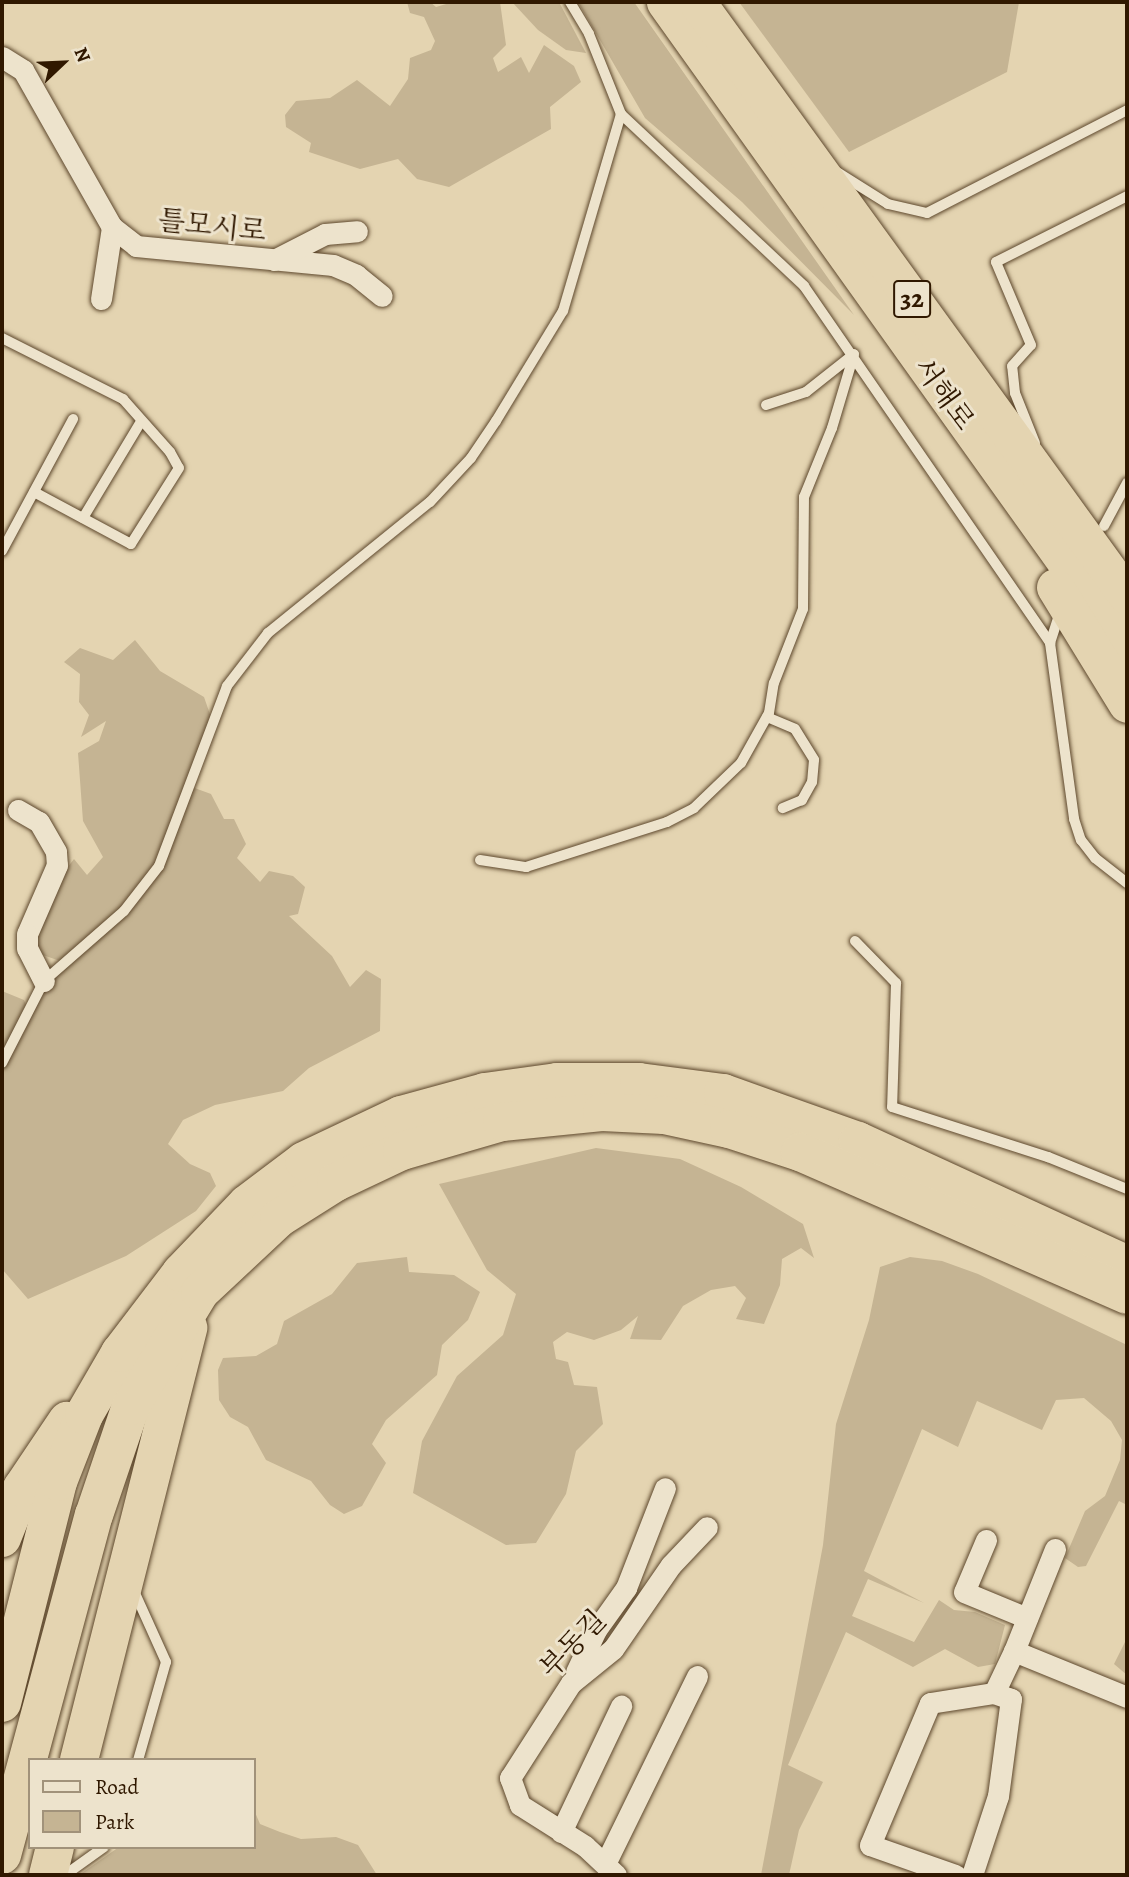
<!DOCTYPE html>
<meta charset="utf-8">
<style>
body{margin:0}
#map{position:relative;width:1129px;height:1877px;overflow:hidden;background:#e4d4b1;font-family:Alegreya,"Noto Serif KR",serif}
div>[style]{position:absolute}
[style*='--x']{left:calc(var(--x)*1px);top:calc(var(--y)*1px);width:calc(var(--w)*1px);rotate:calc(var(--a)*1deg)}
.green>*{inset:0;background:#c5b493}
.roads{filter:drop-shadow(0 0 2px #5d472c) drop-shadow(0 0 2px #5d472c)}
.service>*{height:10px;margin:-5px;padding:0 5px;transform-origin:5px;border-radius:5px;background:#ede3cc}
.minor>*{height:21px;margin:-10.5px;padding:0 10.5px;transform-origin:10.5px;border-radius:10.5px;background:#ede3cc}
.trunk>*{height:37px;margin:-18.5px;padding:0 18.5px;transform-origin:18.5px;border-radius:18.5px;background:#e4d4b1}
.motorway>*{height:38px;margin:-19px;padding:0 19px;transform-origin:19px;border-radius:19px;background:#e4d4b1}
span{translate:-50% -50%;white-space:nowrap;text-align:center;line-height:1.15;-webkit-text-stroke:6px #ede3cc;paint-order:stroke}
.shield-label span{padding:2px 5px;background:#ede3cc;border:2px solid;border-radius:5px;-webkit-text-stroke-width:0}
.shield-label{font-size:26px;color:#301800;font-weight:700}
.street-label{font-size:28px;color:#301800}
.frame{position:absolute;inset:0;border:4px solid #301800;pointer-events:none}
.legend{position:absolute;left:28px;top:1758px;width:228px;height:91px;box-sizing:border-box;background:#ede3cc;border:2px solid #a1927a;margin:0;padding:9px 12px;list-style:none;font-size:21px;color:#301800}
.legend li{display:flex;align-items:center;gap:14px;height:35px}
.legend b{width:35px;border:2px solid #a1927a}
.north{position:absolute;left:28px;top:28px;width:70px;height:70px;-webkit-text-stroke:5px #ede3cc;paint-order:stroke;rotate:67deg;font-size:19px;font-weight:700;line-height:28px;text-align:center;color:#301800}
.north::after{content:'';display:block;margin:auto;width:24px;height:32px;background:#301800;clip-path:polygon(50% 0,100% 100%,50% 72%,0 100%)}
</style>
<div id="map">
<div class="green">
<div style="clip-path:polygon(407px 2px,430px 2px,436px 7px,453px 2px,500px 2px,506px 45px,493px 58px,498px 72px,521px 57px,529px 73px,544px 45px,574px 66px,581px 82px,550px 107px,551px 129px,449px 187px,417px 179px,398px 159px,360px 169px,309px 152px,311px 143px,286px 127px,285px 115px,296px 101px,330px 98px,357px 80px,390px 106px,408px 79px,410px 58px,431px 50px,435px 41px,424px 17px,410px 13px)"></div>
<div style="clip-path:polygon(512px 2px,559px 2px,586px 53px,566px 50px,538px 30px)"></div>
<div style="clip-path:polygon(578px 2px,634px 2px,854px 315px,742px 202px,645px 118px)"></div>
<div style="clip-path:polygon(739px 2px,1019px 2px,1007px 72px,849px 152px)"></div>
<div style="clip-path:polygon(135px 640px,160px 671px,204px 697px,213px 723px,189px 786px,211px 794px,224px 819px,234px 819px,246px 844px,237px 858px,260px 882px,269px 871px,293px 876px,305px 887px,298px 914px,289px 916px,332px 956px,350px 987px,366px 970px,381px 979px,380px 1031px,309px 1068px,283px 1091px,215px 1105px,183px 1120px,168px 1144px,190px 1164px,210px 1173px,216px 1186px,196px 1211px,126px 1256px,28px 1299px,2px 1269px,2px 991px,24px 1000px,29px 1012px,63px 962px,37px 953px,33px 946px,61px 876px,74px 859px,87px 875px,103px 857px,83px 821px,78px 753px,99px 741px,106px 721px,81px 737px,89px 715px,79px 702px,80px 674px,64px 662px,80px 648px,113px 660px)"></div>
<div style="clip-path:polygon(596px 1148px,680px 1159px,741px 1187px,803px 1224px,814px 1258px,801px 1248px,782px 1259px,780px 1285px,764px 1324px,736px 1319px,746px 1298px,735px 1286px,711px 1290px,683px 1306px,661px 1340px,630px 1339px,638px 1316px,621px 1330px,594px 1340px,567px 1332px,553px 1342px,556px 1359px,568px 1362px,574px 1385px,597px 1387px,603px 1424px,576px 1451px,566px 1494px,536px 1543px,506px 1545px,413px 1493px,422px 1441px,457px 1376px,503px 1335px,516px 1294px,487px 1270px,439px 1184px)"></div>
<div style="clip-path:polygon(407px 1257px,409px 1272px,454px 1275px,480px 1292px,468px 1320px,442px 1345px,437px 1375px,386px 1420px,372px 1444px,386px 1463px,362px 1506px,344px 1514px,330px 1505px,311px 1481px,266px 1460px,248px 1427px,230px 1417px,219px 1400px,218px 1370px,223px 1358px,256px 1356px,277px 1344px,284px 1321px,332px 1294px,357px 1263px)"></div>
<div style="clip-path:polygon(910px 1257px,942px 1261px,978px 1274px,1127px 1345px,1127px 1505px,1119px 1501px,1086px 1566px,1078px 1567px,1065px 1558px,1085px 1511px,1105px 1496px,1120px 1460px,1122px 1440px,1111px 1421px,1084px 1398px,1056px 1400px,1042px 1430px,977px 1401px,958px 1447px,922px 1429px,864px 1571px,924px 1603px,868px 1579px,852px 1616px,914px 1642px,939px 1600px,954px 1610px,975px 1612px,1005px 1625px,995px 1664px,978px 1667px,945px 1649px,913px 1667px,846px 1632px,788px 1765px,823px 1782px,799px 1830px,789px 1875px,761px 1875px,823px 1545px,836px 1424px,869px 1320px,880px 1267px)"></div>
<div style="clip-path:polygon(1127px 1638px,1127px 1675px,1114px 1664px)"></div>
<div style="clip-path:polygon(254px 1810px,260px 1824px,280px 1832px,301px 1839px,336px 1837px,358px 1845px,377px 1875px,79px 1875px,119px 1847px,254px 1847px)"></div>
</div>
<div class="roads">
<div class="service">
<div style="--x:570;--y:2;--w:37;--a:59"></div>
<div style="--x:589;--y:34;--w:86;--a:68.2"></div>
<div style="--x:621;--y:114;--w:251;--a:43.2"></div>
<div style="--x:804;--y:286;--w:434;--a:55.4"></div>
<div style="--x:1050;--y:643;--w:33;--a:-72"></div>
<div style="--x:837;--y:172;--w:60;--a:32.1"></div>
<div style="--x:888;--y:204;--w:40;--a:13"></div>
<div style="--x:927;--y:213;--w:225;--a:-27.2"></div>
<div style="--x:2;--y:338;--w:136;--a:26.8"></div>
<div style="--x:123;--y:399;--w:71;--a:48.4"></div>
<div style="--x:170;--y:452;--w:18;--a:61"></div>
<div style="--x:179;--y:468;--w:90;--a:122.3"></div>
<div style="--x:131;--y:544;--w:110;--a:-151.8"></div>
<div style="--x:766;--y:405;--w:42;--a:-18"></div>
<div style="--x:806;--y:392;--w:61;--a:-38.4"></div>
<div style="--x:1035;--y:443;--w:54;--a:-111.8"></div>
<div style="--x:1015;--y:393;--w:27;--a:-96"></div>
<div style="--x:1012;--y:366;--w:28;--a:-48"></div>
<div style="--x:1031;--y:345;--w:90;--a:-112.9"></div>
<div style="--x:996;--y:262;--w:147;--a:-26.7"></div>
<div style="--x:83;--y:518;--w:111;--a:-59"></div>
<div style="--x:1104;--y:526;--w:49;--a:-61.9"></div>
<div style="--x:2;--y:551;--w:150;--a:-61.7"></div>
<div style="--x:1050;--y:643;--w:178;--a:82.2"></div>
<div style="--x:1074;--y:819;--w:22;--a:72"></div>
<div style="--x:1081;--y:840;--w:23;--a:52"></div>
<div style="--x:1095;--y:858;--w:41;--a:38"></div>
<div style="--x:767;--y:717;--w:30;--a:23"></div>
<div style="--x:795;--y:729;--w:36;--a:58"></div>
<div style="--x:814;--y:760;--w:22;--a:95"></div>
<div style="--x:812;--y:782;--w:21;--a:119"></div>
<div style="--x:802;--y:800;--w:21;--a:157"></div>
<div style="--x:480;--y:860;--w:47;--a:8.7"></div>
<div style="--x:526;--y:867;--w:148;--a:-17.7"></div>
<div style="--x:667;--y:822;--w:30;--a:-27"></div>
<div style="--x:694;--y:808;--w:65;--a:-43.8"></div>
<div style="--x:741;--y:763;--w:57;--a:-60.8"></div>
<div style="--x:769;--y:713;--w:30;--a:-81"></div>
<div style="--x:774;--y:683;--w:79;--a:-68.6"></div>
<div style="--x:803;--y:609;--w:112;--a:-89.5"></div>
<div style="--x:804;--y:497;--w:74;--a:-67.9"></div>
<div style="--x:832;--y:428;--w:77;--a:-73.4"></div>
<div style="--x:855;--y:941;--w:59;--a:45.7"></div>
<div style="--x:896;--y:983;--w:124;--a:91.8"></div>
<div style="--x:892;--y:1107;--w:164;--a:17.8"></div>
<div style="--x:1048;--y:1157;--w:85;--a:22.1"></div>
<div style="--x:2;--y:1063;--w:92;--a:-62.9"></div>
<div style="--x:44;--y:981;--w:106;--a:-41.2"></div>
<div style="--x:124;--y:911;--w:57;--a:-52.1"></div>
<div style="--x:159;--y:866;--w:192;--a:-69.3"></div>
<div style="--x:227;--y:686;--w:67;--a:-52.3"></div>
<div style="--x:268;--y:633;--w:208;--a:-39"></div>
<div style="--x:430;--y:502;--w:60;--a:-47"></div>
<div style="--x:471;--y:458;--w:45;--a:-56"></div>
<div style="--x:496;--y:421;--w:129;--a:-58.7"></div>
<div style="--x:563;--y:311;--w:205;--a:-73.6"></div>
<div style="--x:134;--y:1591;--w:78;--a:65.7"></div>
<div style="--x:166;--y:1662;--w:102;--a:105.9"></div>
<div style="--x:65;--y:1875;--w:48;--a:-35.7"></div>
</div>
<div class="minor">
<div style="--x:2;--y:57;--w:25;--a:32"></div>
<div style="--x:23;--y:70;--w:180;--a:60.5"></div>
<div style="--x:112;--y:227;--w:31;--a:38"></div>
<div style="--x:136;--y:246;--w:198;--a:5.5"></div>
<div style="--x:333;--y:265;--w:25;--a:23"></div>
<div style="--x:356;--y:275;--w:33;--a:39"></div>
<div style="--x:274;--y:260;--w:57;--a:-27"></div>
<div style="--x:325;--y:234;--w:32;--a:-5"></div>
<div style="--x:101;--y:299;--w:73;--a:-81.3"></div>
<div style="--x:18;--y:810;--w:24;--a:30"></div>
<div style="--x:39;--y:822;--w:34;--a:60"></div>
<div style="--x:56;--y:852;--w:13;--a:86"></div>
<div style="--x:57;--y:865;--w:75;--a:113.5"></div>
<div style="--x:27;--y:934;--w:14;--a:90"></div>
<div style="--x:27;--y:948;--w:37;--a:63"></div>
<div style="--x:986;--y:1540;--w:56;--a:112.9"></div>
<div style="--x:964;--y:1592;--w:68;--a:22.4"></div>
<div style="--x:1055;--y:1549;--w:110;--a:111.9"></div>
<div style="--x:1014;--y:1651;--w:122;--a:22.2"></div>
<div style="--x:576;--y:1672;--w:47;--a:-64.5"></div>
<div style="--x:596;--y:1630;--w:52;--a:-54.5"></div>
<div style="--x:626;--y:1588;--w:107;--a:-68.7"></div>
<div style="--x:561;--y:1832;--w:140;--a:-64.5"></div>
<div style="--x:606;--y:1862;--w:207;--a:-63.9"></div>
<div style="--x:616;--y:1875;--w:42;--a:-136.9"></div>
<div style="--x:585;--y:1846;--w:77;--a:-147.8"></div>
<div style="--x:520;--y:1805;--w:29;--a:-110"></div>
<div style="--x:510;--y:1778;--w:113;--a:-57.3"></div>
<div style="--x:571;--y:1683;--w:54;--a:-39"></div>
<div style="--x:613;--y:1649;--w:102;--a:-55.4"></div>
<div style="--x:671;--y:1565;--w:52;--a:-46.5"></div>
<div style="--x:955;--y:1875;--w:90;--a:-160.6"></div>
<div style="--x:870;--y:1845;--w:154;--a:-67.1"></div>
<div style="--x:930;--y:1703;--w:65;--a:-8.9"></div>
<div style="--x:972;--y:1875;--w:83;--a:-71.8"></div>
<div style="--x:998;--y:1796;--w:98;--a:-82.4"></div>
<div style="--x:1011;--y:1699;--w:18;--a:-161"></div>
<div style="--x:994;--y:1693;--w:47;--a:-64.5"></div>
</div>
<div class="trunk">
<div style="--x:665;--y:2;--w:794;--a:54.43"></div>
<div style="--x:697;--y:2;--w:733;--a:54.1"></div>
<div style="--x:1055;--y:587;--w:137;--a:58.4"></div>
</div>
<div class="motorway">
<div style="--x:2;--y:1538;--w:54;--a:-68.2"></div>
<div style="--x:22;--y:1488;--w:81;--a:-56.1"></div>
<div style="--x:2;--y:1703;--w:228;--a:-75.8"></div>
<div style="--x:58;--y:1482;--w:72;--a:-68.8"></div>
<div style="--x:84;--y:1415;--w:72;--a:-59.9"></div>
<div style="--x:120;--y:1353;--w:101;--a:-52.7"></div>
<div style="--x:181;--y:1273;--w:95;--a:-46.3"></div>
<div style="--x:247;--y:1204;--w:71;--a:-37"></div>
<div style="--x:304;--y:1161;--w:107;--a:-25.4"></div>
<div style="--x:401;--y:1115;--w:87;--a:-15.3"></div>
<div style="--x:485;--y:1092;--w:73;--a:-7.9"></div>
<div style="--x:557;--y:1082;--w:82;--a:0"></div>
<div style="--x:639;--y:1082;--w:85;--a:7.5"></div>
<div style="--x:723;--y:1093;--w:143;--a:19.6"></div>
<div style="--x:858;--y:1141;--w:296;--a:24.7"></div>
<div style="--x:79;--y:1760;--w:446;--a:-75.8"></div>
<div style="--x:2;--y:1855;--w:352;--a:-74.9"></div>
<div style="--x:94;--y:1515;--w:115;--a:-71.3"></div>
<div style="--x:131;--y:1406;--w:133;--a:-58.8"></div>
<div style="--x:200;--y:1292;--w:108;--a:-43.1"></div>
<div style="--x:279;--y:1218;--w:67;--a:-32.3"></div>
<div style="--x:336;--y:1182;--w:73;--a:-25.2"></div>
<div style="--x:402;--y:1151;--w:104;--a:-16.2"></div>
<div style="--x:502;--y:1122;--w:100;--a:-5.7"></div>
<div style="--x:602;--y:1112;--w:62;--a:2.8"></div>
<div style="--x:664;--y:1115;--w:66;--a:12.2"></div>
<div style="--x:729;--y:1129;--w:75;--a:17.9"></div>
<div style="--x:800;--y:1152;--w:357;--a:23.6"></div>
<div style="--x:48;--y:1875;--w:29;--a:-76"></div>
</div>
</div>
<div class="shield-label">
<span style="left:912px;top:299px">32</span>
</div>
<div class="street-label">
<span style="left:212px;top:226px;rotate:6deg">틀모시로</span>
<span style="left:944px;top:394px;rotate:54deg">서해로</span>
<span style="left:573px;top:1644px;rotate:-46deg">부동길</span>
</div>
<div class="frame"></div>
<ul class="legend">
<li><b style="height:9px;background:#ede3cc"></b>Road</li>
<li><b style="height:19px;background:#c5b493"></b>Park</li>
</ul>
<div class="north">N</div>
</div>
